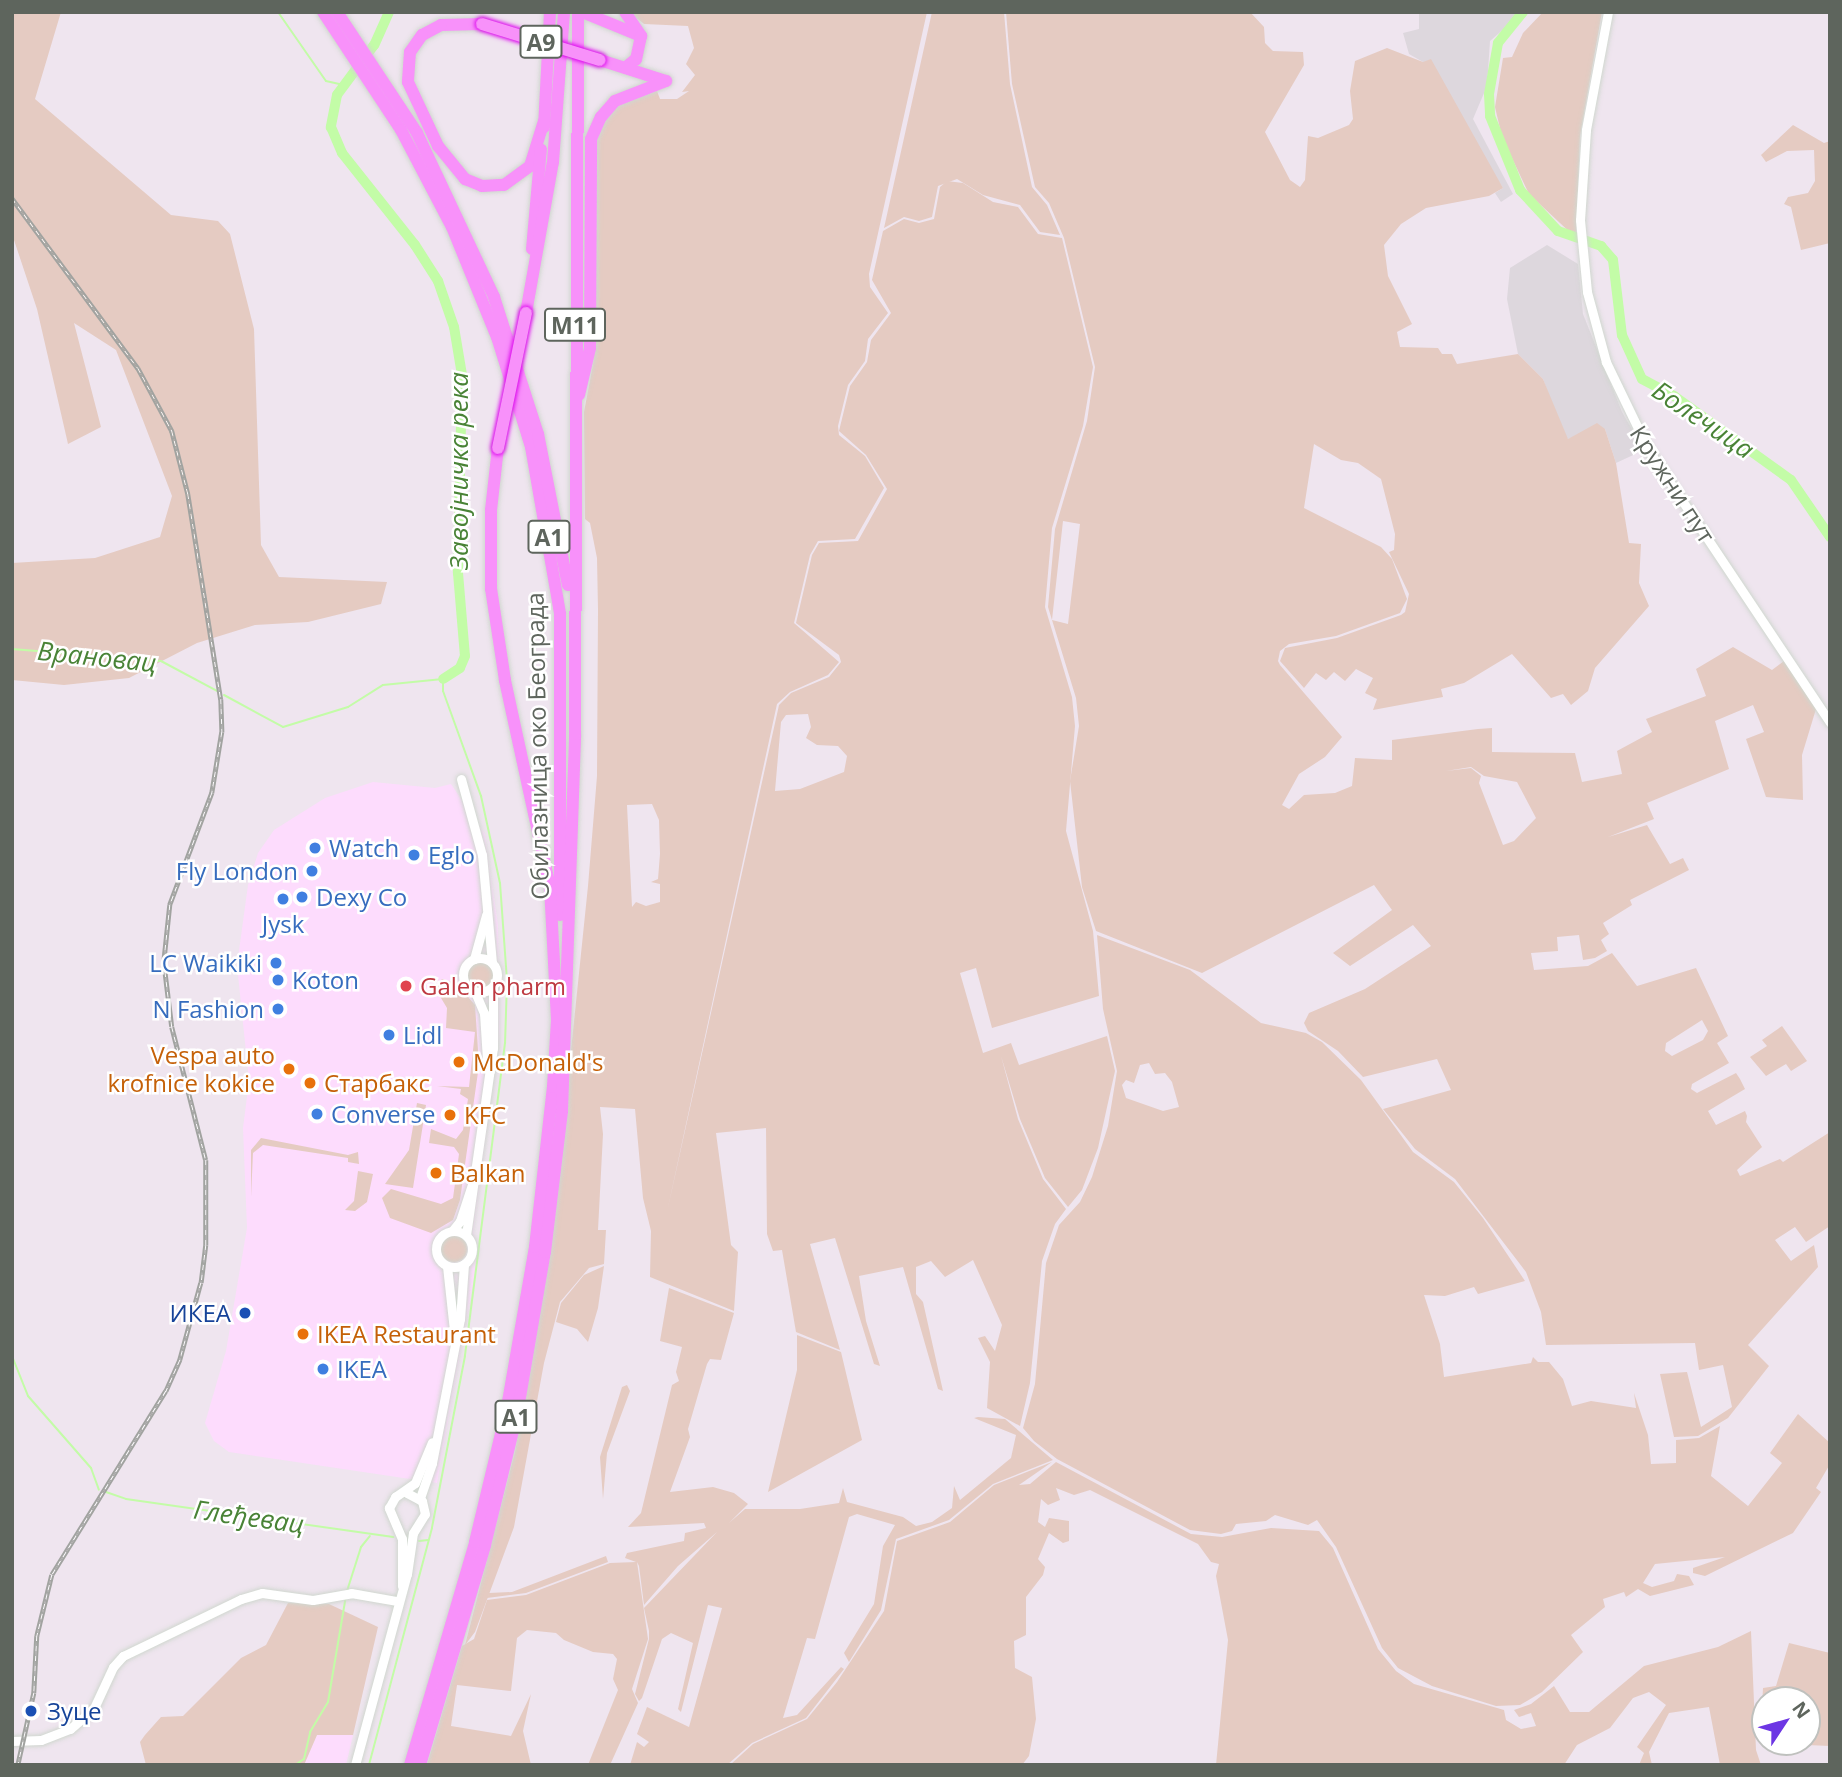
<!DOCTYPE html>
<meta charset="utf-8">
<style>
body{margin:0}
#map{position:relative;width:1842px;height:1777px;overflow:hidden;background:#efe5ef;font-family:"Open Sans",sans-serif}
div>[style]{position:absolute}
[style*='--x']{left:calc(var(--x)*1px);top:calc(var(--y)*1px);width:calc(var(--w)*1px);rotate:calc(var(--a)*1deg)}
.commercial>*{inset:0;background:#fddcfd}
.industrial>*{inset:0;background:#ddd7dd}
.green>*{inset:0;background:#e5cbc2}
.round{border-radius:50%}
.stream>*{height:2px;margin:-1px;padding:0 1px;transform-origin:1px;border-radius:1px;background:#c3fca7}
.river>*{height:10px;margin:-5px;padding:0 5px;transform-origin:5px;border-radius:5px;background:#c3fca7}
.roads{filter:drop-shadow(0 0 2px #d0d7cf) drop-shadow(0 0 2px #d0d7cf)}
.secondary>*{height:9px;margin:-4.5px;padding:0 4.5px;transform-origin:4.5px;border-radius:4.5px;background:#fff}
.secondary>.ring{margin:-4.5px;padding:0;box-sizing:content-box;background:none;border:9px solid #fff;border-radius:50%}
.highway>*{height:12px;margin:-6px;padding:0 6px;transform-origin:6px;border-radius:6px;background:#f891fa}
.rail>*{height:4.5px;margin-top:-2.25px;transform-origin:0;background:repeating-linear-gradient(90deg,#fff 0 5px,#a1a3a0 0 10px);box-sizing:border-box;border-block:2px solid #a1a3a0}
.bridges{filter:drop-shadow(0 0 2px #dc07ed) drop-shadow(0 0 2px #dc07ed)}
.highway-bridge>*{height:12px;margin:-6px;padding:0 6px;transform-origin:6px;border-radius:6px;background:#f891fa}
.dots>*{width:19px;height:19px;translate:-50% -50%;box-sizing:border-box;border:4px solid #fff;border-radius:50%}
span{translate:-50% -50%;white-space:nowrap;text-align:center;line-height:1.15;-webkit-text-stroke:5px #fff;paint-order:stroke}
.shield-label span{padding:2px 5px;background:#fff;border:2px solid;border-radius:5px;-webkit-text-stroke-width:0}
.shield-label{font-size:23px;color:#5e655d;font-weight:700}
.street-label{font-size:24px;color:#5e655d}
.shop-label{font-size:24px;color:#366cbe}
.left{translate:0 -50%;text-align:left}
.right{translate:-100% -50%;text-align:right}
.health-label{font-size:24px;color:#be3a42}
.food-label{font-size:24px;color:#c56008}
.transit-label{font-size:24px;color:#164399}
.water-label{font-size:26px;color:#498336;font-style:italic}
.frame{position:absolute;inset:0;border:14px solid #5e655d;pointer-events:none}
.north{position:absolute;left:1751px;top:1686px;width:70px;height:70px;box-sizing:border-box;background:#fff;border:2px solid #bfc1be;border-radius:50%;rotate:54deg;font-size:19px;font-weight:700;line-height:28px;text-align:center;color:#5e655d}
.north::after{content:'';display:block;margin:auto;width:24px;height:32px;background:#6d36e4;clip-path:polygon(50% 0,100% 100%,50% 72%,0 100%)}
</style>
<div id="map">
<div class="commercial">
<div style="clip-path:polygon(373px 782px,435px 788px,451px 784px,485px 834px,498px 925px,500px 1031px,474px 1230px,477px 1262px,437px 1483px,229px 1452px,214px 1441px,205px 1423px,226px 1351px,247px 1228px,243px 1128px,249px 1081px,237px 965px,248px 885px,258px 853px,274px 830px,325px 798px)"></div>
<div style="clip-path:polygon(324px 1732px,353px 1735px,346px 1765px,304px 1765px,317px 1735px)"></div>
</div>
<div class="industrial">
<div style="clip-path:polygon(1419px 12px,1521px 14px,1490px 41px,1487px 86px,1473px 119px,1513px 194px,1501px 202px,1495px 193px,1503px 188px,1423px 62px,1409px 54px,1403px 33px,1419px 29px)"></div>
<div style="clip-path:polygon(1547px 245px,1578px 264px,1583px 314px,1622px 412px,1644px 450px,1616px 463px,1605px 429px,1568px 439px,1562px 433px,1543px 379px,1518px 354px,1507px 299px,1510px 268px)"></div>
</div>
<div class="green">
<div style="clip-path:polygon(12px 12px,61px 12px,35px 99px,171px 215px,218px 221px,230px 234px,254px 329px,261px 545px,279px 577px,387px 582px,381px 604px,308px 622px,255px 625px,197px 643px,129px 678px,64px 685px,12px 680px,12px 563px,95px 558px,160px 537px,172px 496px,116px 350px,74px 323px,101px 427px,68px 444px,37px 309px,12px 234px)"></div>
<div style="clip-path:polygon(evenodd,629px 12px,927px 12px,869px 274px,870px 287px,888px 313px,868px 339px,865px 361px,848px 385px,838px 426px,839px 435px,865px 456px,884px 488px,855px 539px,818px 541px,810px 555px,794px 623px,839px 662px,828px 675px,790px 692px,777px 704px,667px 1212px,779px 705px,791px 693px,829px 677px,841px 662px,839px 655px,796px 623px,812px 555px,819px 543px,858px 541px,887px 489px,866px 455px,839px 431px,850px 386px,867px 362px,871px 340px,891px 313px,872px 280px,883px 231px,904px 219px,919px 223px,934px 219px,940px 187px,947px 181px,963px 183px,993px 202px,1018px 207px,1038px 234px,1062px 238px,1093px 367px,1083px 426px,1052px 528px,1045px 607px,1072px 697px,1075px 726px,1066px 831px,1093px 931px,1099px 996px,992px 1028px,976px 968px,960px 973px,983px 1053px,1011px 1043px,1019px 1065px,1107px 1036px,1115px 1071px,1098px 1148px,1082px 1190px,1068px 1207px,1045px 1178px,1020px 1119px,1001px 1056px,1018px 1119px,1043px 1179px,1066px 1209px,1055px 1224px,1042px 1261px,1030px 1383px,1020px 1426px,987px 1408px,990px 1362px,978px 1338px,985px 1336px,995px 1351px,1002px 1325px,973px 1260px,945px 1277px,931px 1261px,916px 1267px,916px 1294px,923px 1302px,943px 1391px,938px 1389px,903px 1267px,859px 1276px,866px 1321px,880px 1366px,874px 1364px,835px 1238px,810px 1244px,840px 1350px,796px 1332px,782px 1250px,773px 1251px,767px 1234px,766px 1128px,716px 1133px,731px 1245px,738px 1252px,734px 1311px,650px 1277px,651px 1231px,643px 1198px,635px 1109px,600px 1107px,603px 1134px,598px 1230px,606px 1230px,604px 1264px,589px 1268px,560px 1302px,544px 1363px,514px 1527px,475px 1632px,465px 1645px,515px 1452px,550px 1254px,588px 886px,597px 776px,598px 610px,597px 558px,590px 523px,585px 519px,584px 412px,594px 359px,594px 144px,612px 108px,657px 91px,660px 99px,677px 99px,689px 91px,682px 92px,695px 75px,686px 64px,694px 48px,688px 26px,644px 24px,629px 12px,808px 714px,811px 727px,806px 738px,817px 745px,838px 746px,847px 756px,844px 772px,800px 789px,775px 791px,781px 722px,786px 715px,808px 714px,629px 12px,652px 804px,659px 820px,660px 854px,658px 879px,651px 882px,660px 884px,660px 902px,646px 906px,636px 902px,632px 907px,627px 805px,652px 804px)"></div>
<div style="clip-path:polygon(932px 12px,1004px 12px,1010px 84px,1032px 187px,1047px 205px,1060px 235px,1040px 232px,1020px 205px,983px 195px,957px 179px,938px 186px,932px 217px,919px 221px,904px 217px,884px 228px)"></div>
<div style="clip-path:polygon(evenodd,1006px 12px,1250px 12px,1264px 27px,1265px 43px,1273px 51px,1303px 52px,1304px 65px,1265px 132px,1290px 180px,1300px 187px,1305px 180px,1308px 136px,1318px 138px,1349px 125px,1353px 119px,1350px 91px,1355px 61px,1387px 48px,1423px 62px,1431px 59px,1503px 188px,1489px 196px,1426px 208px,1401px 224px,1384px 245px,1388px 276px,1412px 324px,1397px 332px,1400px 347px,1438px 348px,1442px 354px,1452px 354px,1457px 364px,1518px 354px,1543px 379px,1568px 439px,1597px 423px,1605px 429px,1616px 463px,1629px 543px,1641px 544px,1639px 583px,1649px 606px,1595px 668px,1588px 691px,1571px 705px,1563px 694px,1551px 698px,1512px 654px,1464px 683px,1441px 689px,1443px 697px,1373px 710px,1377px 699px,1365px 693px,1373px 678px,1356px 669px,1345px 681px,1334px 672px,1326px 680px,1316px 673px,1304px 688px,1280px 661px,1285px 648px,1337px 638px,1401px 615px,1405px 612px,1409px 594px,1389px 552px,1394px 550px,1395px 534px,1381px 479px,1358px 463px,1341px 460px,1314px 444px,1304px 508px,1381px 547px,1392px 559px,1407px 599px,1400px 613px,1336px 636px,1289px 644px,1280px 651px,1278px 661px,1280px 665px,1342px 737px,1325px 757px,1299px 774px,1282px 805px,1289px 809px,1304px 795px,1335px 793px,1352px 786px,1355px 758px,1392px 760px,1392px 740px,1478px 729px,1492px 728px,1492px 752px,1575px 753px,1582px 782px,1622px 774px,1617px 751px,1652px 732px,1646px 719px,1706px 696px,1696px 669px,1733px 647px,1772px 670px,1784px 661px,1816px 709px,1802px 755px,1803px 800px,1766px 797px,1746px 739px,1764px 732px,1753px 705px,1715px 721px,1729px 769px,1647px 803px,1654px 819px,1608px 837px,1647px 825px,1670px 864px,1683px 858px,1689px 870px,1630px 900px,1632px 905px,1603px 923px,1609px 934px,1601px 940px,1607px 951px,1595px 958px,1583px 960px,1579px 935px,1557px 937px,1558px 951px,1531px 953px,1534px 970px,1588px 966px,1612px 953px,1637px 986px,1696px 968px,1728px 1036px,1717px 1043px,1729px 1063px,1692px 1084px,1691px 1089px,1697px 1093px,1736px 1073px,1740px 1079px,1745px 1089px,1708px 1111px,1716px 1125px,1745px 1111px,1747px 1116px,1746px 1122px,1762px 1147px,1737px 1170px,1740px 1176px,1780px 1159px,1783px 1162px,1830px 1132px,1830px 1226px,1806px 1242px,1795px 1227px,1775px 1240px,1791px 1261px,1814px 1245px,1818px 1267px,1748px 1345px,1769px 1366px,1728px 1418px,1698px 1436px,1674px 1437px,1660px 1374px,1687px 1372px,1701px 1427px,1732px 1407px,1723px 1365px,1699px 1370px,1695px 1343px,1546px 1345px,1541px 1312px,1526px 1272px,1455px 1179px,1415px 1149px,1383px 1109px,1451px 1090px,1437px 1059px,1363px 1077px,1338px 1051px,1308px 1031px,1304px 1023px,1309px 1013px,1365px 989px,1431px 946px,1413px 925px,1350px 966px,1333px 953px,1392px 910px,1374px 885px,1202px 973px,1096px 931px,1082px 887px,1070px 781px,1079px 726px,1076px 698px,1048px 607px,1055px 529px,1087px 421px,1095px 367px,1064px 238px,1049px 203px,1035px 187px,1012px 84px,1006px 12px,1063px 521px,1080px 524px,1068px 624px,1052px 620px,1063px 521px,1006px 12px,1471px 767px,1484px 776px,1517px 782px,1536px 818px,1514px 841px,1503px 845px,1479px 783px,1481px 776px,1471px 768px,1446px 771px,1471px 767px,1006px 12px,1702px 1020px,1708px 1031px,1703px 1040px,1672px 1056px,1665px 1051px,1666px 1043px,1702px 1020px)"></div>
<div style="clip-path:polygon(1543px 12px,1602px 12px,1580px 136px,1576px 238px,1529px 194px,1502px 137px,1495px 107px,1503px 58px,1512px 57px,1523px 33px)"></div>
<div style="clip-path:polygon(1793px 125px,1824px 143px,1830px 141px,1830px 243px,1801px 250px,1791px 207px,1784px 204px,1788px 197px,1808px 193px,1815px 181px,1814px 150px,1787px 151px,1766px 162px,1761px 155px)"></div>
<div style="clip-path:polygon(evenodd,1097px 935px,1190px 970px,1261px 1023px,1306px 1033px,1322px 1042px,1361px 1080px,1413px 1152px,1454px 1182px,1483px 1218px,1525px 1281px,1478px 1294px,1474px 1287px,1445px 1296px,1424px 1295px,1440px 1344px,1444px 1377px,1531px 1363px,1533px 1357px,1538px 1362px,1549px 1362px,1563px 1379px,1572px 1406px,1591px 1401px,1636px 1408px,1634px 1393px,1648px 1435px,1651px 1464px,1676px 1463px,1676px 1440px,1699px 1438px,1720px 1426px,1711px 1476px,1748px 1506px,1782px 1463px,1770px 1453px,1798px 1414px,1830px 1443px,1830px 1464px,1816px 1488px,1821px 1492px,1793px 1533px,1705px 1576px,1693px 1573px,1693px 1568px,1725px 1557px,1655px 1564px,1643px 1583px,1652px 1587px,1674px 1581px,1677px 1574px,1689px 1576px,1694px 1585px,1650px 1596px,1638px 1589px,1626px 1597px,1624px 1592px,1603px 1599px,1605px 1607px,1571px 1635px,1583px 1652px,1542px 1692px,1520px 1705px,1496px 1706px,1432px 1686px,1398px 1668px,1382px 1648px,1336px 1547px,1317px 1520px,1308px 1525px,1275px 1515px,1266px 1521px,1236px 1524px,1232px 1531px,1221px 1534px,1190px 1530px,1057px 1459px,1034px 1441px,1023px 1428px,1035px 1384px,1046px 1263px,1059px 1225px,1080px 1202px,1092px 1177px,1108px 1126px,1117px 1071px,1103px 1009px,1097px 935px,1149px 1063px,1155px 1074px,1165px 1073px,1172px 1082px,1179px 1107px,1163px 1111px,1126px 1098px,1122px 1085px,1126px 1080px,1134px 1083px,1140px 1065px,1149px 1063px)"></div>
<div class="round" style="left:467px;top:962px;width:26px;height:26px"></div>
<div style="clip-path:polygon(442px 979px,456px 983px,475px 1005px,479px 1065px,460px 1200px,453px 1220px,431px 1233px,390px 1218px,382px 1198px,391px 1189px,441px 1204px,453px 1198px,459px 1154px,454px 1147px,429px 1143px,431px 1129px,456px 1139px,463px 1130px,468px 1099px,460px 1094px,461px 1089px,437px 1086px,469px 1087px,475px 1032px,446px 1028px,447px 1008px,435px 988px)"></div>
<div style="clip-path:polygon(1782px 1026px,1807px 1061px,1791px 1071px,1786px 1064px,1766px 1076px,1750px 1057px,1767px 1046px,1762px 1040px)"></div>
<div style="clip-path:polygon(417px 1103px,426px 1105px,413px 1188px,385px 1184px,409px 1150px)"></div>
<div style="clip-path:polygon(261px 1138px,348px 1155px,358px 1152px,359px 1164px,348px 1162px,348px 1158px,263px 1145px,253px 1153px,251px 1197px,251px 1150px)"></div>
<div style="clip-path:polygon(358px 1171px,373px 1174px,367px 1202px,355px 1211px,345px 1210px,354px 1201px)"></div>
<div class="round" style="left:441px;top:1236px;width:26px;height:26px"></div>
<div style="clip-path:polygon(604px 1266px,598px 1308px,588px 1342px,577px 1329px,556px 1322px,561px 1303px,584px 1275px)"></div>
<div style="clip-path:polygon(669px 1288px,734px 1313px,721px 1360px,710px 1359px,707px 1364px,688px 1429px,690px 1437px,670px 1492px,713px 1487px,734px 1493px,748px 1504px,729px 1523px,745px 1509px,800px 1509px,839px 1503px,843px 1488px,847px 1502px,903px 1517px,916px 1526px,932px 1522px,952px 1508px,954px 1486px,960px 1500px,1011px 1458px,1016px 1435px,974px 1418px,978px 1417px,1005px 1419px,1053px 1460px,993px 1484px,949px 1520px,896px 1539px,881px 1610px,849px 1662px,844px 1653px,874px 1604px,883px 1546px,895px 1525px,857px 1514px,849px 1517px,815px 1639px,807px 1638px,783px 1718px,797px 1715px,841px 1667px,844px 1669px,806px 1718px,752px 1743px,727px 1765px,630px 1765px,637px 1742px,644px 1747px,649px 1742px,637px 1734px,647px 1707px,689px 1727px,722px 1608px,708px 1605px,681px 1712px,678px 1709px,693px 1643px,671px 1633px,662px 1639px,642px 1698px,639px 1701px,635px 1694px,649px 1639px,649px 1631px,644px 1608px,717px 1532px,678px 1566px,644px 1605px,639px 1566px,637px 1562px,648px 1639px,632px 1689px,638px 1703px,610px 1765px,588px 1765px,618px 1690px,613px 1679px,617px 1659px,613px 1654px,593px 1652px,564px 1640px,556px 1633px,527px 1630px,517px 1638px,511px 1691px,457px 1685px,451px 1726px,511px 1736px,531px 1694px,523px 1731px,531px 1765px,427px 1765px,462px 1646px,474px 1639px,487px 1600px,526px 1595px,610px 1563px,636px 1562px,625px 1558px,627px 1553px,684px 1541px,685px 1533px,706px 1528px,704px 1523px,628px 1527px,641px 1513px,672px 1385px,679px 1381px,676px 1372px,682px 1347px,660px 1341px)"></div>
<div style="clip-path:polygon(797px 1335px,841px 1352px,862px 1440px,768px 1492px,797px 1370px)"></div>
<div style="clip-path:polygon(627px 1385px,630px 1391px,607px 1453px,603px 1499px,600px 1457px,622px 1387px)"></div>
<div style="clip-path:polygon(1052px 1462px,1019px 1485px,1030px 1484px,1056px 1462px,1191px 1534px,1222px 1537px,1271px 1528px,1319px 1531px,1333px 1548px,1378px 1649px,1396px 1671px,1414px 1684px,1504px 1710px,1506px 1720px,1521px 1729px,1536px 1726px,1531px 1713px,1519px 1717px,1514px 1710px,1531px 1704px,1554px 1686px,1570px 1712px,1589px 1712px,1644px 1666px,1718px 1647px,1751px 1631px,1756px 1750px,1761px 1765px,1720px 1765px,1709px 1707px,1669px 1713px,1649px 1752px,1652px 1765px,1639px 1765px,1644px 1753px,1637px 1747px,1666px 1705px,1649px 1692px,1633px 1698px,1610px 1728px,1577px 1745px,1564px 1765px,1216px 1765px,1228px 1640px,1216px 1576px,1219px 1564px,1211px 1562px,1198px 1544px,1090px 1490px,1074px 1495px,1056px 1488px,1060px 1500px,1048px 1505px,1041px 1499px,1038px 1522px,1045px 1527px,1049px 1518px,1069px 1521px,1069px 1541px,1063px 1543px,1049px 1533px,1038px 1559px,1045px 1567px,1043px 1575px,1026px 1597px,1026px 1635px,1014px 1641px,1015px 1668px,1032px 1677px,1036px 1719px,1029px 1756px,1022px 1765px,730px 1765px,753px 1744px,807px 1719px,837px 1682px,884px 1611px,897px 1541px,950px 1522px,994px 1485px)"></div>
<div style="clip-path:polygon(606px 1556px,608px 1562px,526px 1593px,487px 1598px,489px 1593px,512px 1592px)"></div>
<div style="clip-path:polygon(288px 1603px,329px 1604px,378px 1627px,353px 1735px,317px 1735px,304px 1765px,146px 1765px,140px 1742px,145px 1735px,161px 1717px,183px 1716px,241px 1658px,266px 1645px)"></div>
<div style="clip-path:polygon(evenodd,1789px 1643px,1830px 1653px,1830px 1746px,1760px 1743px,1763px 1688px,1776px 1686px,1789px 1643px,1765px 1700px,1807px 1700px,1807px 1742px,1765px 1742px,1765px 1700px)"></div>
</div>
<div class="stream">
<div style="--x:278;--y:12;--w:84;--a:55.2"></div>
<div style="--x:326;--y:81;--w:17;--a:13"></div>
<div style="--x:12;--y:649;--w:149;--a:4.6"></div>
<div style="--x:161;--y:661;--w:64;--a:28.2"></div>
<div style="--x:224;--y:695;--w:67;--a:28.5"></div>
<div style="--x:283;--y:727;--w:68;--a:-17.1"></div>
<div style="--x:348;--y:707;--w:41;--a:-32.2"></div>
<div style="--x:383;--y:685;--w:60;--a:-5.7"></div>
<div style="--x:443;--y:679;--w:12;--a:90"></div>
<div style="--x:443;--y:691;--w:112;--a:70.1"></div>
<div style="--x:481;--y:796;--w:89;--a:77.7"></div>
<div style="--x:500;--y:883;--w:98;--a:85.9"></div>
<div style="--x:507;--y:981;--w:62;--a:91.8"></div>
<div style="--x:505;--y:1043;--w:316;--a:97.3"></div>
<div style="--x:465;--y:1356;--w:175;--a:100.9"></div>
<div style="--x:432;--y:1528;--w:245;--a:104.9"></div>
<div style="--x:12;--y:1356;--w:43;--a:68.2"></div>
<div style="--x:28;--y:1396;--w:96;--a:48.8"></div>
<div style="--x:91;--y:1468;--w:23;--a:70"></div>
<div style="--x:106;--y:1492;--w:21;--a:19"></div>
<div style="--x:126;--y:1499;--w:270;--a:8.1"></div>
<div style="--x:419;--y:1541;--w:9;--a:-6"></div>
<div style="--x:347;--y:1591;--w:46;--a:-72.3"></div>
<div style="--x:361;--y:1547;--w:14;--a:-51"></div>
<div style="--x:295;--y:1765;--w:11;--a:-34"></div>
<div style="--x:304;--y:1759;--w:28;--a:-77"></div>
<div style="--x:310;--y:1732;--w:35;--a:-59"></div>
<div style="--x:328;--y:1702;--w:108;--a:-80.4"></div>
</div>
<div class="river">
<div style="--x:389;--y:12;--w:36;--a:114"></div>
<div style="--x:374;--y:45;--w:62;--a:126.5"></div>
<div style="--x:337;--y:95;--w:33;--a:101"></div>
<div style="--x:331;--y:127;--w:28;--a:67"></div>
<div style="--x:342;--y:153;--w:117;--a:51.6"></div>
<div style="--x:415;--y:245;--w:43;--a:57.4"></div>
<div style="--x:438;--y:281;--w:49;--a:70.8"></div>
<div style="--x:454;--y:327;--w:49;--a:80.5"></div>
<div style="--x:462;--y:375;--w:198;--a:91.2"></div>
<div style="--x:458;--y:573;--w:83;--a:85.2"></div>
<div style="--x:465;--y:656;--w:13;--a:113"></div>
<div style="--x:460;--y:668;--w:20;--a:147"></div>
<div style="--x:1523;--y:12;--w:40;--a:129"></div>
<div style="--x:1498;--y:43;--w:52;--a:100"></div>
<div style="--x:1489;--y:94;--w:22;--a:87"></div>
<div style="--x:1490;--y:116;--w:80;--a:67.9"></div>
<div style="--x:1520;--y:190;--w:56;--a:47.2"></div>
<div style="--x:1558;--y:231;--w:46;--a:19.2"></div>
<div style="--x:1601;--y:246;--w:18;--a:49"></div>
<div style="--x:1613;--y:260;--w:76;--a:83.2"></div>
<div style="--x:1622;--y:335;--w:48;--a:65.6"></div>
<div style="--x:1642;--y:379;--w:36;--a:28"></div>
<div style="--x:1674;--y:396;--w:144;--a:35.7"></div>
<div style="--x:1791;--y:480;--w:69;--a:55.6"></div>
</div>
<div class="roads">
<div class="secondary">
<div style="--x:1608;--y:12;--w:120;--a:100.6"></div>
<div style="--x:1586;--y:130;--w:90;--a:93.8"></div>
<div style="--x:1580;--y:220;--w:72;--a:84.4"></div>
<div style="--x:1587;--y:292;--w:73;--a:74.8"></div>
<div style="--x:1606;--y:362;--w:99;--a:64.2"></div>
<div style="--x:1649;--y:451;--w:326;--a:56.3"></div>
<div style="--x:461;--y:779;--w:79;--a:74.6"></div>
<div style="--x:482;--y:855;--w:107;--a:84.7"></div>
<div class="ring" style="left:463px;top:958px;width:25px;height:25px"></div>
<div style="--x:474;--y:959;--w:46;--a:-74.7"></div>
<div style="--x:475;--y:992;--w:23;--a:67"></div>
<div style="--x:484;--y:1013;--w:47;--a:86.3"></div>
<div class="ring" style="left:436px;top:1231px;width:27px;height:27px"></div>
<div style="--x:452;--y:1231;--w:13;--a:-51"></div>
<div style="--x:460;--y:1221;--w:48;--a:-71.9"></div>
<div style="--x:466;--y:1235;--w:189;--a:-81.8"></div>
<div style="--x:493;--y:1048;--w:61;--a:-90"></div>
<div style="--x:447;--y:1266;--w:64;--a:83.8"></div>
<div style="--x:420;--y:1498;--w:37;--a:-71"></div>
<div style="--x:432;--y:1463;--w:147;--a:-79"></div>
<div style="--x:460;--y:1319;--w:55;--a:-85.8"></div>
<div style="--x:402;--y:1586;--w:47;--a:-90"></div>
<div style="--x:402;--y:1539;--w:34;--a:-113"></div>
<div style="--x:389;--y:1508;--w:13;--a:-61"></div>
<div style="--x:395;--y:1497;--w:24;--a:-35"></div>
<div style="--x:415;--y:1483;--w:44;--a:-67.5"></div>
<div style="--x:12;--y:1741;--w:29;--a:-2"></div>
<div style="--x:41;--y:1740;--w:31;--a:-21"></div>
<div style="--x:70;--y:1729;--w:32;--a:-41"></div>
<div style="--x:94;--y:1708;--w:45;--a:-65.1"></div>
<div style="--x:113;--y:1667;--w:15;--a:-48"></div>
<div style="--x:123;--y:1656;--w:131;--a:-25.8"></div>
<div style="--x:241;--y:1599;--w:22;--a:-16"></div>
<div style="--x:262;--y:1593;--w:51;--a:7.8"></div>
<div style="--x:313;--y:1600;--w:39;--a:-10"></div>
<div style="--x:351;--y:1593;--w:47;--a:9.9"></div>
<div style="--x:355;--y:1765;--w:198;--a:-74.8"></div>
<div style="--x:407;--y:1574;--w:41;--a:-81.7"></div>
<div style="--x:413;--y:1533;--w:22;--a:-58"></div>
<div style="--x:425;--y:1514;--w:13;--a:-103"></div>
<div style="--x:422;--y:1501;--w:17;--a:-152"></div>
</div>
<div class="highway">
<div style="--x:323;--y:12;--w:141;--a:56.5"></div>
<div style="--x:401;--y:130;--w:110;--a:62.3"></div>
<div style="--x:452;--y:227;--w:119;--a:67.8"></div>
<div style="--x:497;--y:337;--w:115;--a:72.8"></div>
<div style="--x:531;--y:447;--w:169;--a:80.1"></div>
<div style="--x:560;--y:614;--w:301;--a:90"></div>
<div style="--x:337;--y:12;--w:145;--a:56.5"></div>
<div style="--x:417;--y:133;--w:181;--a:64.8"></div>
<div style="--x:494;--y:297;--w:144;--a:72.2"></div>
<div style="--x:538;--y:434;--w:154;--a:78.8"></div>
<div style="--x:582;--y:12;--w:64;--a:22.1"></div>
<div style="--x:625;--y:12;--w:29;--a:56"></div>
<div style="--x:641;--y:36;--w:24;--a:102"></div>
<div style="--x:636;--y:59;--w:14;--a:141"></div>
<div style="--x:482;--y:24;--w:41;--a:178.6"></div>
<div style="--x:441;--y:25;--w:21;--a:152"></div>
<div style="--x:422;--y:35;--w:21;--a:125"></div>
<div style="--x:410;--y:52;--w:30;--a:94"></div>
<div style="--x:408;--y:82;--w:71;--a:64.9"></div>
<div style="--x:438;--y:146;--w:43;--a:50.7"></div>
<div style="--x:465;--y:179;--w:18;--a:22"></div>
<div style="--x:482;--y:186;--w:22;--a:-3"></div>
<div style="--x:504;--y:185;--w:32;--a:-36"></div>
<div style="--x:530;--y:166;--w:47;--a:-72.7"></div>
<div style="--x:600;--y:60;--w:69;--a:17.7"></div>
<div style="--x:544;--y:127;--w:115;--a:-87"></div>
<div style="--x:532;--y:249;--w:100;--a:-84.9"></div>
<div style="--x:526;--y:313;--w:153;--a:-79.9"></div>
<div style="--x:553;--y:162;--w:150;--a:-85.8"></div>
<div style="--x:579;--y:395;--w:48;--a:-76.8"></div>
<div style="--x:590;--y:348;--w:209;--a:-89.7"></div>
<div style="--x:591;--y:139;--w:24;--a:-66"></div>
<div style="--x:601;--y:117;--w:21;--a:-49"></div>
<div style="--x:615;--y:101;--w:55;--a:-21.4"></div>
<div style="--x:410;--y:1765;--w:232;--a:-73.7"></div>
<div style="--x:475;--y:1542;--w:133;--a:-76.5"></div>
<div style="--x:506;--y:1413;--w:169;--a:-80.1"></div>
<div style="--x:535;--y:1247;--w:161;--a:-83.6"></div>
<div style="--x:553;--y:1087;--w:67;--a:-86.6"></div>
<div style="--x:557;--y:1020;--w:133;--a:-93"></div>
<div style="--x:550;--y:887;--w:212;--a:-102.3"></div>
<div style="--x:505;--y:680;--w:92;--a:-98.7"></div>
<div style="--x:491;--y:589;--w:79;--a:-90"></div>
<div style="--x:491;--y:510;--w:62;--a:-83.6"></div>
<div style="--x:420;--y:1765;--w:229;--a:-73.5"></div>
<div style="--x:485;--y:1545;--w:134;--a:-76.2"></div>
<div style="--x:517;--y:1415;--w:165;--a:-80.3"></div>
<div style="--x:545;--y:1252;--w:142;--a:-83.1"></div>
<div style="--x:562;--y:1111;--w:377;--a:-88"></div>
<div style="--x:575;--y:734;--w:722;--a:-89.76"></div>
</div>
</div>
<div class="rail">
<div style="--x:12;--y:198;--w:212;--a:53.5"></div>
<div style="--x:138;--y:368;--w:72;--a:61.6"></div>
<div style="--x:172;--y:431;--w:65;--a:75.7"></div>
<div style="--x:188;--y:494;--w:208;--a:80.9"></div>
<div style="--x:221;--y:699;--w:33;--a:88"></div>
<div style="--x:222;--y:732;--w:62;--a:99.3"></div>
<div style="--x:212;--y:793;--w:120;--a:110.6"></div>
<div style="--x:170;--y:905;--w:57;--a:96"></div>
<div style="--x:164;--y:962;--w:65;--a:83"></div>
<div style="--x:172;--y:1027;--w:137;--a:75.7"></div>
<div style="--x:206;--y:1160;--w:85;--a:90"></div>
<div style="--x:206;--y:1245;--w:38;--a:97"></div>
<div style="--x:201;--y:1283;--w:80;--a:105.3"></div>
<div style="--x:180;--y:1360;--w:34;--a:114"></div>
<div style="--x:166;--y:1391;--w:216;--a:121.8"></div>
<div style="--x:52;--y:1575;--w:63;--a:103.8"></div>
<div style="--x:37;--y:1636;--w:57;--a:93"></div>
<div style="--x:34;--y:1693;--w:74;--a:102.5"></div>
</div>
<div class="bridges">
<div class="highway-bridge">
<div style="--x:482;--y:24;--w:123;--a:17"></div>
<div style="--x:498;--y:448;--w:138;--a:-78.3"></div>
</div>
</div>
<div class="dots">
<div style="left:315px;top:848px;background:#3f7fe0"></div>
<div style="left:414px;top:855px;background:#3f7fe0"></div>
<div style="left:312px;top:871px;background:#3f7fe0"></div>
<div style="left:302px;top:897px;background:#3f7fe0"></div>
<div style="left:283px;top:899px;background:#3f7fe0"></div>
<div style="left:276px;top:963px;background:#3f7fe0"></div>
<div style="left:278px;top:980px;background:#3f7fe0"></div>
<div style="left:406px;top:986px;background:#e0444e"></div>
<div style="left:278px;top:1009px;background:#3f7fe0"></div>
<div style="left:389px;top:1035px;background:#3f7fe0"></div>
<div style="left:459px;top:1062px;background:#e8710a"></div>
<div style="left:289px;top:1069px;background:#e8710a"></div>
<div style="left:310px;top:1083px;background:#e8710a"></div>
<div style="left:317px;top:1114px;background:#3f7fe0"></div>
<div style="left:450px;top:1115px;background:#e8710a"></div>
<div style="left:436px;top:1173px;background:#e8710a"></div>
<div style="left:245px;top:1313px;background:#1a4fb4"></div>
<div style="left:303px;top:1334px;background:#e8710a"></div>
<div style="left:323px;top:1369px;background:#3f7fe0"></div>
<div style="left:31px;top:1711px;background:#1a4fb4"></div>
</div>
<div class="shield-label">
<span style="left:541px;top:42px">A9</span>
<span style="left:575px;top:325px">M11</span>
<span style="left:549px;top:537px">A1</span>
<span style="left:516px;top:1417px">A1</span>
</div>
<div class="street-label">
<span style="left:1673px;top:484px;rotate:57deg">Кружни пут</span>
<span style="left:537px;top:746px;rotate:-91deg">Обилазница око Београда</span>
</div>
<div class="shop-label">
<span class="left" style="left:329px;top:848px">Watch</span>
<span class="left" style="left:428px;top:855px">Eglo</span>
<span class="right" style="left:298px;top:871px">Fly London</span>
<span class="left" style="left:316px;top:897px">Dexy Co</span>
<span style="left:283px;top:924px">Jysk</span>
<span class="right" style="left:262px;top:963px">LC Waikiki</span>
<span class="left" style="left:292px;top:980px">Koton</span>
<span class="right" style="left:264px;top:1009px">N Fashion</span>
<span class="left" style="left:403px;top:1035px">Lidl</span>
<span class="left" style="left:331px;top:1114px">Converse</span>
<span class="left" style="left:337px;top:1369px">IKEA</span>
</div>
<div class="health-label">
<span class="left" style="left:420px;top:986px">Galen pharm</span>
</div>
<div class="food-label">
<span class="right" style="left:275px;top:1069px">Vespa auto<br>krofnice kokice</span>
<span class="left" style="left:473px;top:1062px">McDonald's</span>
<span class="left" style="left:324px;top:1083px">Старбакс</span>
<span class="left" style="left:464px;top:1115px">KFC</span>
<span class="left" style="left:450px;top:1173px">Balkan</span>
<span class="left" style="left:317px;top:1334px">IKEA Restaurant</span>
</div>
<div class="transit-label">
<span class="right" style="left:231px;top:1313px">ИКЕА</span>
<span class="left" style="left:47px;top:1711px">Зуце</span>
</div>
<div class="water-label">
<span style="left:1703px;top:420px;rotate:34deg">Болечица</span>
<span style="left:459px;top:471px;rotate:-90deg">Завојничка река</span>
<span style="left:97px;top:657px;rotate:6deg">Врановац</span>
<span style="left:249px;top:1517px;rotate:8deg">Глеђевац</span>
</div>
<div class="frame"></div>
<div class="north">N</div>
</div>
